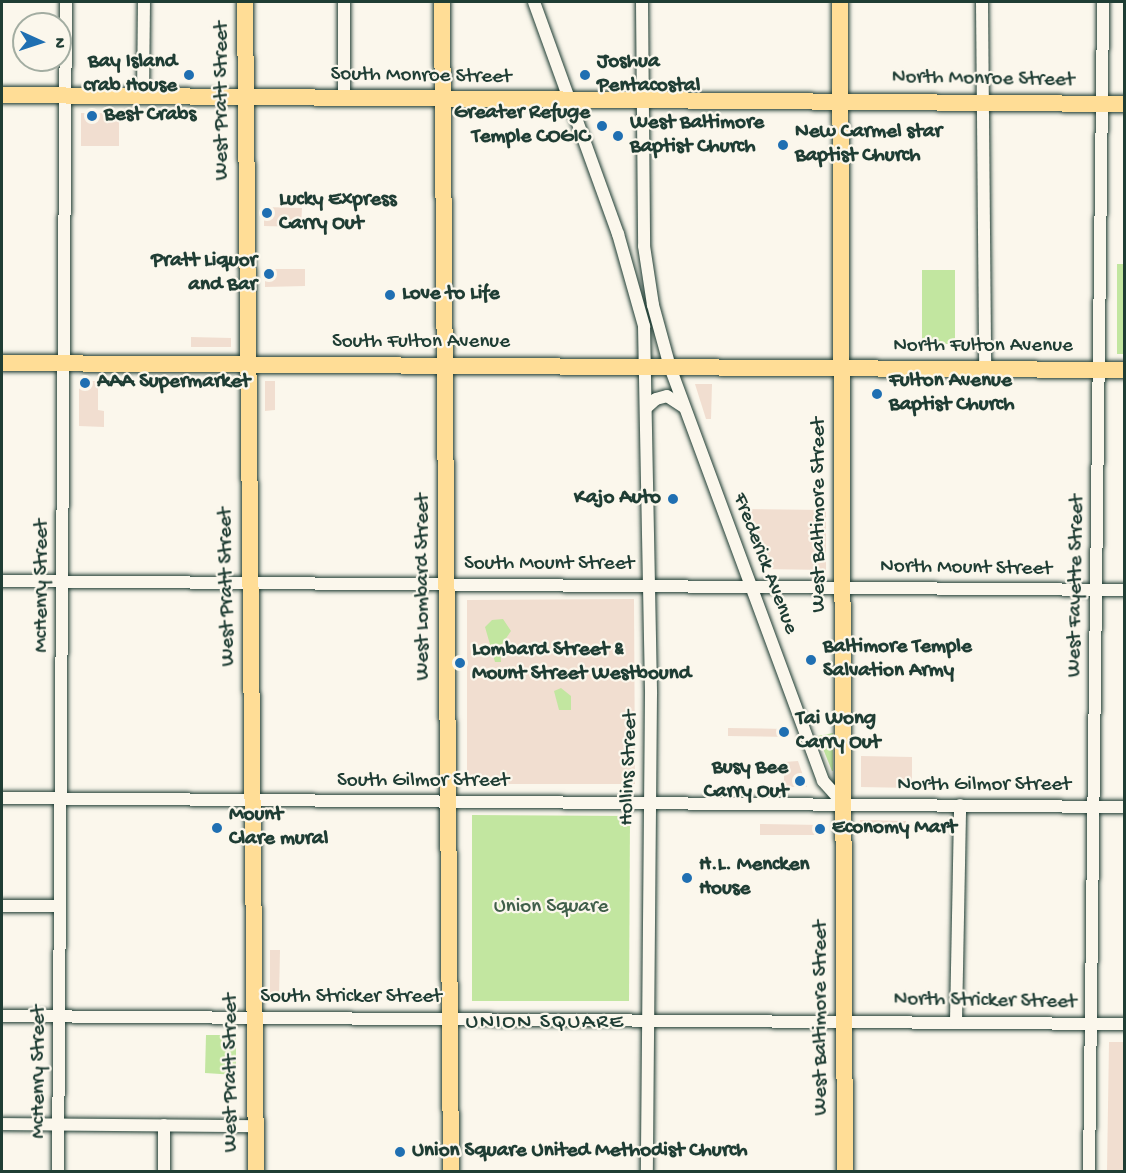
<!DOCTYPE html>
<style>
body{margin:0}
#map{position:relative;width:1126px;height:1173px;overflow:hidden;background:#fbf7ec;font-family:"Gochi Hand",sans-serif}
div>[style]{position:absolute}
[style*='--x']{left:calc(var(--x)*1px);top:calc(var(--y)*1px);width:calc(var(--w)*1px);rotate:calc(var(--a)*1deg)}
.built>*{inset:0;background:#f1ded0}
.green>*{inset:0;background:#c2e6a0}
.roads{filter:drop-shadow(0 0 2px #1f3d34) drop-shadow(0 0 2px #1f3d34)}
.minor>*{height:12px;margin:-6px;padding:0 6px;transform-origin:6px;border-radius:6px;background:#fbf7ec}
.major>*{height:16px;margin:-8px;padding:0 8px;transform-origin:8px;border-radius:8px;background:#ffdd96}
.dots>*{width:16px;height:16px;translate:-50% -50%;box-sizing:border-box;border:3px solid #fbf7ec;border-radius:50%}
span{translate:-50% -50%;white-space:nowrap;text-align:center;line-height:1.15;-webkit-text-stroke:4.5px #fbf7ec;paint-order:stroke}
.poi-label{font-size:21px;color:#1f3d34;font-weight:700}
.right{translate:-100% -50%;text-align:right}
.left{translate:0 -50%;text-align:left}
.street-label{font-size:21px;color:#1f3d34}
.park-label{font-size:21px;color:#405f4a}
.neighbourhood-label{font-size:22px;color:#1f3d34;letter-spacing:1.5px}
.frame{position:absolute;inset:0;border:3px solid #1f3d34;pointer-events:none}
.north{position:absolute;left:12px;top:12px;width:60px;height:60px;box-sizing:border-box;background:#fbf7ec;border:2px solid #a3ada2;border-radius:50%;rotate:93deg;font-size:16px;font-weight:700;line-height:24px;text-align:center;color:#1f3d34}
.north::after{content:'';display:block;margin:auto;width:21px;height:27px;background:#1f6fb2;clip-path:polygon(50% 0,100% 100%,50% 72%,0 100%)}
</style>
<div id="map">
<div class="built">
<div style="clip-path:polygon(81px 113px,119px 113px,119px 146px,81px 146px)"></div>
<div style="clip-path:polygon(264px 207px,302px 208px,301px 227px,264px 226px)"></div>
<div style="clip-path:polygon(265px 269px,305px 269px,305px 286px,265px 287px)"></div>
<div style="clip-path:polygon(191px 337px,231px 338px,231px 347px,191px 347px)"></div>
<div style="clip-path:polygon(79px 381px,98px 381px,98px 410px,104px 411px,104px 427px,79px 426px)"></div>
<div style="clip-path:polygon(265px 381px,275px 381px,275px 410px,265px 411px)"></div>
<div style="clip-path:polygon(695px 384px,712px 384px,711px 419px,706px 419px)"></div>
<div style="clip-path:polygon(741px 509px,826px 510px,826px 570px,762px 569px)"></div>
<div style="clip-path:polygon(634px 599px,635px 784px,467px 784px,467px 600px)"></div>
<div style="clip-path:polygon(728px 728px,786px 729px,789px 737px,728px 736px)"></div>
<div style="clip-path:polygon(861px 756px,912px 757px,912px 788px,861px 787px)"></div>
<div style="clip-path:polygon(798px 761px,807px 787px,784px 787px,784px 762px)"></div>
<div style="clip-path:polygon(860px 820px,906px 821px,905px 834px,860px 834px)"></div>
<div style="clip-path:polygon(760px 824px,822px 825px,826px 835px,760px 835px)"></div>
<div style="clip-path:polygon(270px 950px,280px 950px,279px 997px,270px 997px)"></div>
<div style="clip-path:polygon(1109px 1042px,1124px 1042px,1124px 1171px,1107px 1171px)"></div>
</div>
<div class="green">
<div style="clip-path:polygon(1117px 264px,1124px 264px,1124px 354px,1117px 354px)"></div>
<div style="clip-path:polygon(922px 270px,955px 270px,955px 344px,922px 344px)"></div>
<div style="clip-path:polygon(503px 619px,511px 631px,500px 647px,501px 662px,495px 662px,485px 627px,492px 620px)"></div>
<div style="clip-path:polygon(561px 688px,571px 696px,571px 710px,559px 710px,554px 691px)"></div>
<div style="clip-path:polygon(833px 733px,833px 771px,832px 771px,818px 736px)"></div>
<div style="clip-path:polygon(472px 815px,630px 816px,629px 1001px,472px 1001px)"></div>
<div style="clip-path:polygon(206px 1035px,236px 1035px,236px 1075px,205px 1073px)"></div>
</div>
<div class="roads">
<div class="minor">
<div style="--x:534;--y:2;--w:247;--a:70.1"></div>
<div style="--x:618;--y:234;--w:96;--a:74.2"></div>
<div style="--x:644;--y:326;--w:368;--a:88.9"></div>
<div style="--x:651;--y:694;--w:478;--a:90.5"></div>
<div style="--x:642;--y:2;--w:244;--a:89.5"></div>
<div style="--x:644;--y:246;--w:60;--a:81.3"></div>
<div style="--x:653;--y:305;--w:64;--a:74.7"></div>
<div style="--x:670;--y:367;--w:441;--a:69.7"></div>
<div style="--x:823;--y:781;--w:31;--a:48"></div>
<div style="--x:982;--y:2;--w:367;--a:89.5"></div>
<div style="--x:143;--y:96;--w:94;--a:-89.4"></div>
<div style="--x:344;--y:98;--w:96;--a:-90"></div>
<div style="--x:646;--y:408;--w:13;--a:-42"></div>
<div style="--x:656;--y:399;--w:11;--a:-15"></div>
<div style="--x:667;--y:396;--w:20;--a:33"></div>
<div style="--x:2;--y:581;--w:1122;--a:0.46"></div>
<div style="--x:2;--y:798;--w:1122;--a:0.46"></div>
<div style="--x:2;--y:906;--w:58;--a:0"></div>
<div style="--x:2;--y:1016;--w:1122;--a:0.41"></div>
<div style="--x:956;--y:1021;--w:216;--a:-88.9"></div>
<div style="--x:2;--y:1124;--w:253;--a:0.5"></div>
<div style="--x:58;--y:1172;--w:1170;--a:-89.61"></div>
<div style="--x:164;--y:1172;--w:47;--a:-90"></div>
<div style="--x:1089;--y:1172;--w:1170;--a:-89.31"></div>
</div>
<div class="major">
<div style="--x:245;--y:2;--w:1170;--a:89.46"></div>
<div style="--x:442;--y:2;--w:1170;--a:89.56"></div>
<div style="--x:840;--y:2;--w:1170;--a:89.76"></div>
<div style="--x:2;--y:95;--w:1122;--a:0.46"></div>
<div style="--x:2;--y:363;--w:1122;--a:0.36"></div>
</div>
</div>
<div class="dots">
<div style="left:189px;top:75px;background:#1f6fb2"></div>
<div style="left:585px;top:75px;background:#1f6fb2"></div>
<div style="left:92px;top:116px;background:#1f6fb2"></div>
<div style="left:602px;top:126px;background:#1f6fb2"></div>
<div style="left:618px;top:136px;background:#1f6fb2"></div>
<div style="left:783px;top:145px;background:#1f6fb2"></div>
<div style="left:267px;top:213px;background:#1f6fb2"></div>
<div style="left:269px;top:274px;background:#1f6fb2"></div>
<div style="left:390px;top:295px;background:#1f6fb2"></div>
<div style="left:85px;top:383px;background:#1f6fb2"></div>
<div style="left:877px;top:394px;background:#1f6fb2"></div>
<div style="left:673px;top:499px;background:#1f6fb2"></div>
<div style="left:811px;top:660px;background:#1f6fb2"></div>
<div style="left:460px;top:663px;background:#1f6fb2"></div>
<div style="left:784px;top:732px;background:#1f6fb2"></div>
<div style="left:800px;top:781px;background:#1f6fb2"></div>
<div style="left:217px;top:828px;background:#1f6fb2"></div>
<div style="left:820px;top:829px;background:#1f6fb2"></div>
<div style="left:687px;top:878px;background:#1f6fb2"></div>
<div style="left:400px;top:1152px;background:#1f6fb2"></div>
</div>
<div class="poi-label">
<span class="right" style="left:177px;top:75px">Bay Island<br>crab House</span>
<span class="left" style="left:597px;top:75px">Joshua<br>Pentacostal</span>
<span class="right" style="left:590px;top:126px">Greater Refuge<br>Temple COGIC</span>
<span class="left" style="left:104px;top:116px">Best Crabs</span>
<span class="left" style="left:630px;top:136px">West Baltimore<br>Baptist Church</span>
<span class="left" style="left:795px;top:145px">New Carmel star<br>Baptist Church</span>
<span class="left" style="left:279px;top:213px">Lucky Express<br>Carry Out</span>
<span class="right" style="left:257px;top:274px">Pratt Liquor<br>and Bar</span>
<span class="left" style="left:402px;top:295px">Love to Life</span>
<span class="left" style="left:889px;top:394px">Fulton Avenue<br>Baptist Church</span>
<span class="left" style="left:97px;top:383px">AAA Supermarket</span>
<span class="right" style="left:661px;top:499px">Kajo Auto</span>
<span class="left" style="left:823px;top:660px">Baltimore Temple<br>Salvation Army</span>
<span class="left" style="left:472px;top:663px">Lombard Street &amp;<br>Mount Street Westbound</span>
<span class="left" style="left:796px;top:732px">Tai Wong<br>Carry Out</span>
<span class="right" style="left:788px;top:781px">Busy Bee<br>Carry Out</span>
<span class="left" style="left:229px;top:828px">Mount<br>Clare mural</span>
<span class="left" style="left:832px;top:829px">Economy Mart</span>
<span class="left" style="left:699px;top:878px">H.L. Mencken<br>House</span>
<span class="left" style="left:412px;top:1152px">Union Square United Methodist Church</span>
</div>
<div class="street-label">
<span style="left:421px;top:77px;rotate:1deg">South Monroe Street</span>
<span style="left:983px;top:80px;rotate:1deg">North Monroe Street</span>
<span style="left:223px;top:101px;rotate:-90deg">West Pratt Street</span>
<span style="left:421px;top:343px">South Fulton Avenue</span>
<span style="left:983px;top:347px">North Fulton Avenue</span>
<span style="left:820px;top:515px;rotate:-90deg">West Baltimore Street</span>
<span style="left:764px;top:564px;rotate:69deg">Frederick Avenue</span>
<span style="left:549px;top:565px">South Mount Street</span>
<span style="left:966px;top:569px;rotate:1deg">North Mount Street</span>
<span style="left:43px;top:586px;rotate:-90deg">McHenry Street</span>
<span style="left:1077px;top:586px;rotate:-89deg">West Fayette Street</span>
<span style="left:228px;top:587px;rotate:-91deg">West Pratt Street</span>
<span style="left:424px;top:587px;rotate:-90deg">West Lombard Street</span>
<span style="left:630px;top:768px;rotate:-88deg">Hollins Street</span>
<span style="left:423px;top:782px">South Gilmor Street</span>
<span style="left:984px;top:786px">North Gilmor Street</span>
<span style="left:351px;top:998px">South Stricker Street</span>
<span style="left:985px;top:1002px;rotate:1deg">North Stricker Street</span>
<span style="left:822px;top:1018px;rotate:-90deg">West Baltimore Street</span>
<span style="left:40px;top:1072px;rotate:-90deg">McHenry Street</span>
<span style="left:232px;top:1073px;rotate:-90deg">West Pratt Street</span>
</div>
<div class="park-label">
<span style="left:551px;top:908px">Union Square</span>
</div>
<div class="neighbourhood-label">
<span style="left:545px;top:1024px">UNION SQUARE</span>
</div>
<div class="frame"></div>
<div class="north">N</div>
</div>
